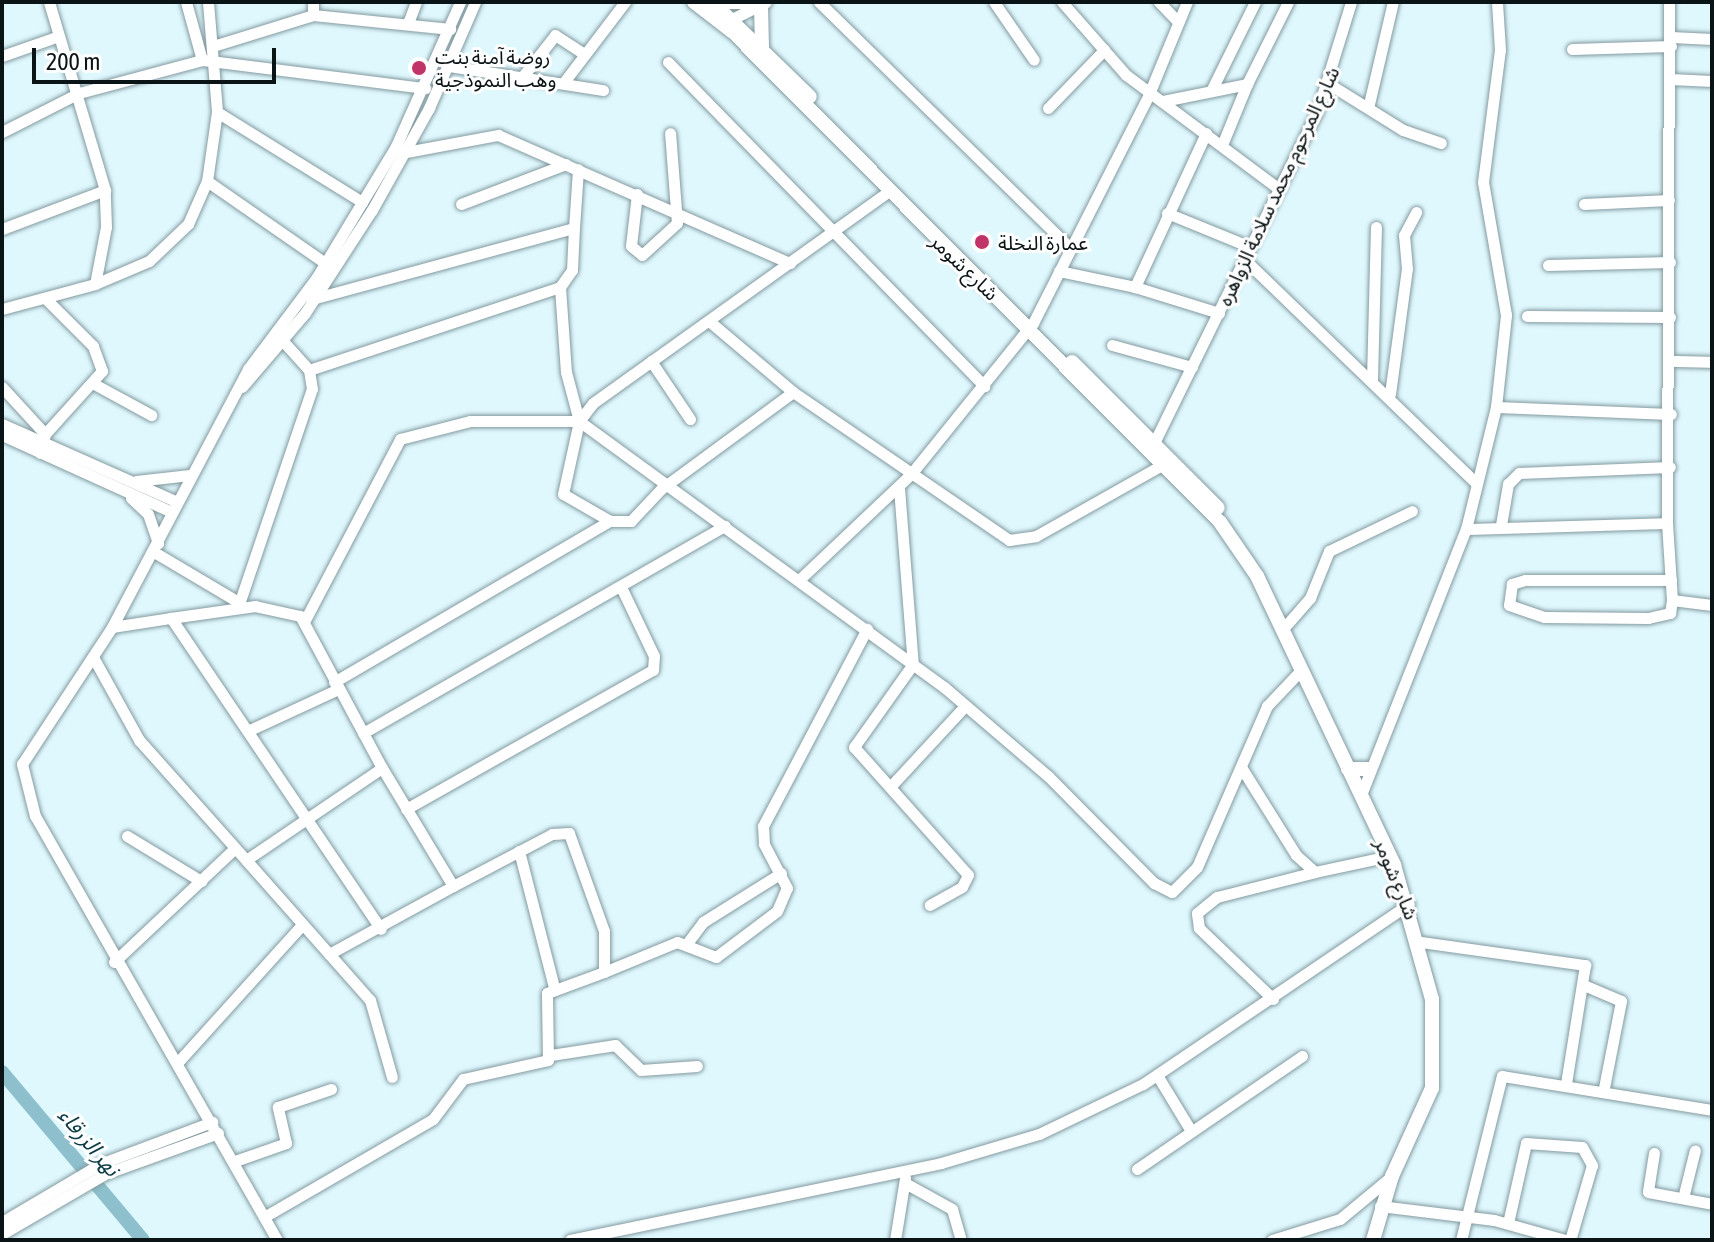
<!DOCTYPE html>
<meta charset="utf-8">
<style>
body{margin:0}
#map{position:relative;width:1714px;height:1242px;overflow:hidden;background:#dff8fe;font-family:"Asap Condensed","Noto Sans Arabic",sans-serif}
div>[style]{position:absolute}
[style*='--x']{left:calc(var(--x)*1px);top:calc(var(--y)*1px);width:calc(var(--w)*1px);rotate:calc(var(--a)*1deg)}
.river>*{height:14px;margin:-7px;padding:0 7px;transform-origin:7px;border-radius:7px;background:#8dc0cc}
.roads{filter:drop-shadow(0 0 2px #839a9f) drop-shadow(0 0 2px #839a9f)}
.minor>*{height:11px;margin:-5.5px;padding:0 5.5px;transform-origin:5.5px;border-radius:5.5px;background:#fff}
.major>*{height:14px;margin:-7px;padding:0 7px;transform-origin:7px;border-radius:7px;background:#fff}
.dots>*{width:22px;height:22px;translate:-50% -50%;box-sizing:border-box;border:4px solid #fff;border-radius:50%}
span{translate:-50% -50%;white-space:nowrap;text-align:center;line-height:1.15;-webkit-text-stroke:6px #fff;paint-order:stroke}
.poi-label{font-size:20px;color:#0a1315}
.left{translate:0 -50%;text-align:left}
.street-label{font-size:20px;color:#0a1315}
.water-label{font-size:22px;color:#0c3c45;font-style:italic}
.frame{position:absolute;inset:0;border:4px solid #0a1315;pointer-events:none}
.scale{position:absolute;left:32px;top:48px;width:244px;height:36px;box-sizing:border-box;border:4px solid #0a1315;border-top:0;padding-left:10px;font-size:24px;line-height:28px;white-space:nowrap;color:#0a1315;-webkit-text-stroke:6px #fff;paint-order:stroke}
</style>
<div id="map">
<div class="river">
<div style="--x:2;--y:1072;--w:219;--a:50"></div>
</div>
<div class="roads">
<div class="minor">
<div style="--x:186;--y:2;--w:60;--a:74.6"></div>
<div style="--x:208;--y:2;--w:110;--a:85.3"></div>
<div style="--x:313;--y:2;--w:13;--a:90"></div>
<div style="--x:313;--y:15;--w:138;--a:5.8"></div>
<div style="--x:819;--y:2;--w:350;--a:44.4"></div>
<div style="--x:994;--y:2;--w:70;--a:55.4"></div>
<div style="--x:1062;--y:2;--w:97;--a:48.8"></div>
<div style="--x:1126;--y:75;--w:186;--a:36.7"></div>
<div style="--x:1159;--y:2;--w:28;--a:46"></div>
<div style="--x:728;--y:21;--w:42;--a:-26.6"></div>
<div style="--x:408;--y:23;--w:22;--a:-69"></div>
<div style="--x:1671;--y:37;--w:41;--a:2.8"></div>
<div style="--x:213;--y:46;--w:105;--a:-17.2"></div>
<div style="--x:1572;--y:49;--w:99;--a:-1.7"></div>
<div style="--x:2;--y:56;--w:60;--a:-19.3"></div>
<div style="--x:668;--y:62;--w:453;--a:45.7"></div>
<div style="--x:449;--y:66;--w:156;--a:8.9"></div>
<div style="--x:523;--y:76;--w:52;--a:-52"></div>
<div style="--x:555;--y:35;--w:35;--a:33"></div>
<div style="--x:1670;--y:79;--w:42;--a:2.7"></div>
<div style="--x:564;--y:82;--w:101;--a:-52.7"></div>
<div style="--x:1329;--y:84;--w:87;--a:31.9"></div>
<div style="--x:1403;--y:130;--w:40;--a:18.9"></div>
<div style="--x:1212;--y:89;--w:97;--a:-63.7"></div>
<div style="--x:1163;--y:101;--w:86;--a:-11.4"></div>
<div style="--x:1247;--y:84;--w:92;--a:-63.4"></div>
<div style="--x:1369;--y:104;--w:105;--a:-76.8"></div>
<div style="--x:1048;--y:108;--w:81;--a:-46"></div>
<div style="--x:2;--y:132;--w:86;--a:-26.9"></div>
<div style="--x:79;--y:93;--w:127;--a:-15"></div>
<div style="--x:202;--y:60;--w:225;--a:7.2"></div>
<div style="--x:1206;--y:133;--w:170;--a:114.8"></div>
<div style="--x:1135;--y:287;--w:88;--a:17.2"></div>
<div style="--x:1222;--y:145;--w:66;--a:-67.7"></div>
<div style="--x:406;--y:152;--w:94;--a:-10.5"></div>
<div style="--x:498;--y:135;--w:319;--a:23.7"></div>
<div style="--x:207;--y:181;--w:144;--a:34.8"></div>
<div style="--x:637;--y:194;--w:52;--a:96.6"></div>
<div style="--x:631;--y:246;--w:14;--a:39"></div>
<div style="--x:642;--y:255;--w:47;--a:-42.4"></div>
<div style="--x:677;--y:223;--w:90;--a:-94.4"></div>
<div style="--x:461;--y:204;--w:112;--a:-20.9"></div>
<div style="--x:1584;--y:204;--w:85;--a:-2.7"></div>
<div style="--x:1167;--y:213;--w:87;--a:22.2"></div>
<div style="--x:2;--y:229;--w:110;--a:-20.7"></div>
<div style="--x:1245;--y:260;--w:320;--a:44"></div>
<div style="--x:1548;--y:265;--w:122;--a:-1.4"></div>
<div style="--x:1059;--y:271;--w:78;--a:11.9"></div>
<div style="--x:95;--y:284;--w:59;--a:-23.1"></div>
<div style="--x:149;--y:261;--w:54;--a:-43.5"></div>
<div style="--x:188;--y:224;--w:47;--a:-66.2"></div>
<div style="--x:207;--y:181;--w:70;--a:-81.8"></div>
<div style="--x:217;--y:112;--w:171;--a:31.8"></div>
<div style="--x:560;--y:287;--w:85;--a:86"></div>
<div style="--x:566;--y:372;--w:51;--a:75.1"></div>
<div style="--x:312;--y:299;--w:271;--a:-15.2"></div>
<div style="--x:574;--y:228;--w:59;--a:-86.1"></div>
<div style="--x:2;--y:309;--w:96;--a:-15"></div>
<div style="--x:95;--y:284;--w:58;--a:-79.1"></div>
<div style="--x:106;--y:227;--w:37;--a:-92"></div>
<div style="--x:105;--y:190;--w:196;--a:-106.6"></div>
<div style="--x:1527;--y:316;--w:143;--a:0.4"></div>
<div style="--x:709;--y:321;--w:110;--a:40.2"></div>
<div style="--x:793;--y:392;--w:262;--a:34.4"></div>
<div style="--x:1009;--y:540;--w:27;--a:-8"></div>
<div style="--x:1036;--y:536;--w:145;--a:-29.4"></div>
<div style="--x:1112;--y:345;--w:83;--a:15.4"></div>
<div style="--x:651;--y:361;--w:70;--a:56.1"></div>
<div style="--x:1672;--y:361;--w:40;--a:1.4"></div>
<div style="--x:309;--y:370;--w:264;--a:-18.3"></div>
<div style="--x:560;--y:287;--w:21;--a:-55"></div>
<div style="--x:572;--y:270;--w:42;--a:-87.3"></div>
<div style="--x:1372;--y:379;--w:152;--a:-88.5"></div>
<div style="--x:96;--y:385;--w:63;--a:28.6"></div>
<div style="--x:2;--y:387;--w:64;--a:47.5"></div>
<div style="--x:242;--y:387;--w:97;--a:-49.6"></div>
<div style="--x:305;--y:313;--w:123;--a:-57"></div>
<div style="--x:372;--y:210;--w:117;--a:-60.8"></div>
<div style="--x:429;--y:108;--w:116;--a:-66.5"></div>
<div style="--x:793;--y:392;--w:164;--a:143.7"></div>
<div style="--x:661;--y:489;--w:44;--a:133.2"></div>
<div style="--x:631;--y:521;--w:21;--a:180"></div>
<div style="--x:610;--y:521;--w:54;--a:-150.1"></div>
<div style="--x:563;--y:494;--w:75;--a:-77.6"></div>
<div style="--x:579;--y:421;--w:23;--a:-52"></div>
<div style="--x:593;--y:403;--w:364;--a:-35.6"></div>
<div style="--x:1390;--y:394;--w:126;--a:-82.3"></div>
<div style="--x:1407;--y:269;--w:34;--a:-95"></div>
<div style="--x:1404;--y:235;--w:26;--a:-62"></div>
<div style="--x:1496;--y:407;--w:175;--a:2.3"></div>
<div style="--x:2;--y:424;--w:192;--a:24"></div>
<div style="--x:2;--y:435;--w:187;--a:24.4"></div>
<div style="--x:1150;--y:451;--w:378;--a:-63.8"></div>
<div style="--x:1317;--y:112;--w:115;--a:-72.8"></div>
<div style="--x:40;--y:453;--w:20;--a:-75"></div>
<div style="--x:45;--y:434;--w:85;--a:-47.9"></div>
<div style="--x:102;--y:371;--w:27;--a:-110"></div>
<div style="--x:93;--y:346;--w:66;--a:-135"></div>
<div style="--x:136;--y:481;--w:54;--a:-6.3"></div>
<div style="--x:899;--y:488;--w:177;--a:85.5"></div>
<div style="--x:913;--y:664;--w:102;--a:125.4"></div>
<div style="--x:854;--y:747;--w:171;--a:48.3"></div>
<div style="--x:968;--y:875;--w:13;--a:117"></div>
<div style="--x:962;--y:887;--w:37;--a:151"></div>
<div style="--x:131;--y:498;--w:23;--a:43"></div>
<div style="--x:148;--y:514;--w:31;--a:71"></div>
<div style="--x:1667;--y:523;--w:77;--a:86.3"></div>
<div style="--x:1672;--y:600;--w:40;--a:7.1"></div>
<div style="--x:1501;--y:525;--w:42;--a:-80.3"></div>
<div style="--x:1508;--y:484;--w:16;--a:-45"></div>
<div style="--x:1519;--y:473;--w:151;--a:-2.3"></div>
<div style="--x:1466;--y:529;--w:126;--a:-76.2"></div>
<div style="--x:1496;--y:407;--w:93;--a:-83.8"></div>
<div style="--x:1506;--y:315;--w:135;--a:-99.8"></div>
<div style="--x:1483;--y:182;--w:133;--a:-82.7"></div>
<div style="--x:1500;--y:50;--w:48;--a:-93.6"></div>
<div style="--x:154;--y:552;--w:100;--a:30.7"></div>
<div style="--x:801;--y:578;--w:151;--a:-43.4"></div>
<div style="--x:911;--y:474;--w:194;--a:-51.1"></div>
<div style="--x:1033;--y:323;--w:257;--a:-63.1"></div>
<div style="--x:1149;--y:94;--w:100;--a:-67.6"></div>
<div style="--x:1671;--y:580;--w:146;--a:180"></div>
<div style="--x:1525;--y:580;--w:14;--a:163"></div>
<div style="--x:1512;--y:584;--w:21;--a:98"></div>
<div style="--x:1509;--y:605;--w:37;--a:19"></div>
<div style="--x:1544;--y:617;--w:104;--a:0.6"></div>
<div style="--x:1648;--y:618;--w:23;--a:-13"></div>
<div style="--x:1670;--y:613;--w:13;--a:-81"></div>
<div style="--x:238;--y:607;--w:230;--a:-71.3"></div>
<div style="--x:312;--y:389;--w:19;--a:-99"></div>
<div style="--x:309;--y:370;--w:38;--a:-132"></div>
<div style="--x:304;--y:622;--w:207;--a:-62.3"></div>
<div style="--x:400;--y:439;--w:72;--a:-14.4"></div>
<div style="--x:470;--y:421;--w:109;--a:0"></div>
<div style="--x:579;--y:421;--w:452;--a:36.1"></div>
<div style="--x:944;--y:687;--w:137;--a:40.6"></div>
<div style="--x:1048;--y:776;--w:151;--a:45.3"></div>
<div style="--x:1154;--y:883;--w:20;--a:27"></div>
<div style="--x:1172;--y:892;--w:35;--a:-45"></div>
<div style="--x:1197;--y:867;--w:176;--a:-66.5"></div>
<div style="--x:1267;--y:706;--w:50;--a:-46.6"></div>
<div style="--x:112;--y:627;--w:60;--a:-8.7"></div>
<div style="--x:171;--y:618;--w:375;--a:56"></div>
<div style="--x:1282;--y:630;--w:43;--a:-48.8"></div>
<div style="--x:1310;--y:598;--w:51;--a:-68"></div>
<div style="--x:1329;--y:551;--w:92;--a:-25.7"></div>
<div style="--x:93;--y:657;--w:95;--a:61"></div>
<div style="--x:139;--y:740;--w:161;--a:48.3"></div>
<div style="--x:246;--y:860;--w:164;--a:-34.1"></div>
<div style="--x:382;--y:768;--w:173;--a:-118.3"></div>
<div style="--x:300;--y:616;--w:46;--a:-167.5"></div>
<div style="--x:255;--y:606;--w:85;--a:171.9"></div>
<div style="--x:334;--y:682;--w:320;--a:-30.3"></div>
<div style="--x:252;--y:729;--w:95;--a:-24.9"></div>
<div style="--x:363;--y:733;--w:417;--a:-29.8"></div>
<div style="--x:1241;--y:767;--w:104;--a:58"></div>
<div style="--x:1296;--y:855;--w:25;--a:42"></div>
<div style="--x:1315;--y:872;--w:76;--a:-12.2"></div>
<div style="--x:890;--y:787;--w:110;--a:-47.2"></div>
<div style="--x:1361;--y:795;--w:286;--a:-68.5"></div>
<div style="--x:1466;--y:529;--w:201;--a:-1.7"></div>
<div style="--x:1667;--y:523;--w:521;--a:-89.78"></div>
<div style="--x:406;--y:809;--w:283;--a:-29.4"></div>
<div style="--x:653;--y:670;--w:14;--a:-86"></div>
<div style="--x:654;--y:656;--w:76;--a:-115.6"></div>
<div style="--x:127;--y:836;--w:87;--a:31.3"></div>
<div style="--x:519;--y:851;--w:140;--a:75.6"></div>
<div style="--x:246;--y:860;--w:187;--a:48.5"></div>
<div style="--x:370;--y:1000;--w:80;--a:74.1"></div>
<div style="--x:688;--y:942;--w:25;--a:-53"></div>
<div style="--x:703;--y:922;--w:92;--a:-32.1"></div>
<div style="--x:1421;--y:942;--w:166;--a:8"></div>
<div style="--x:1585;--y:965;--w:120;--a:99.1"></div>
<div style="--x:329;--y:954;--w:141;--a:-28.7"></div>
<div style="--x:453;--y:886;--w:138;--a:-121"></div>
<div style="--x:114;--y:962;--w:166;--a:-43.3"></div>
<div style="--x:604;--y:972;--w:79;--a:-22.3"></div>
<div style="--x:677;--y:942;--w:42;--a:21"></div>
<div style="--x:716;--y:957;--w:76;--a:-37"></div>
<div style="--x:777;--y:911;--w:25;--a:-67"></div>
<div style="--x:787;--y:888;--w:50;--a:-117.6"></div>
<div style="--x:764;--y:844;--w:18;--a:-93"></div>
<div style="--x:763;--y:826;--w:223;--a:-62.2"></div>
<div style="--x:1586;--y:986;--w:38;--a:23"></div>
<div style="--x:1621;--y:1001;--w:89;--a:101.1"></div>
<div style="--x:1273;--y:999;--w:103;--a:-136.2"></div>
<div style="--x:1199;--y:928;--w:15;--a:-98"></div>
<div style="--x:1197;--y:913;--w:26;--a:-39"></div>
<div style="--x:1217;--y:897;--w:101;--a:-14.3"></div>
<div style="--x:551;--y:1055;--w:65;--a:-8.9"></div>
<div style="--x:615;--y:1045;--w:36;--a:44"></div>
<div style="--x:641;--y:1070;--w:56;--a:-4.1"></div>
<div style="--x:178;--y:1062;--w:182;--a:-47.9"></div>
<div style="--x:1157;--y:1075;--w:66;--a:58.7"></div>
<div style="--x:1654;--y:1153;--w:39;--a:99"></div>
<div style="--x:1648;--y:1192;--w:65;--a:10.6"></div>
<div style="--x:235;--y:1161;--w:54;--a:-19.4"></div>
<div style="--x:286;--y:1143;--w:37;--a:-103"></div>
<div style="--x:278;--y:1107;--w:56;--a:-18.8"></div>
<div style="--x:1137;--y:1169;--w:200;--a:-34.4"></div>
<div style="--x:905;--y:1183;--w:54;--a:29"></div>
<div style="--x:952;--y:1209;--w:32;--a:74"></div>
<div style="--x:1683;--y:1198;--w:49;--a:-76"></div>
<div style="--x:1380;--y:1206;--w:115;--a:7"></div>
<div style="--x:1494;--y:1220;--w:74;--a:15.7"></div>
<div style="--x:264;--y:1217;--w:195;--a:-30.1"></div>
<div style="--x:433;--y:1119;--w:50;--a:-53.1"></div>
<div style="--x:463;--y:1079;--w:87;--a:-12.6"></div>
<div style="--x:548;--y:1060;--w:67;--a:-90.9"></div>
<div style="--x:547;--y:993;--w:61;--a:-20.2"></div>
<div style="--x:604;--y:972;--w:41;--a:-90"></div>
<div style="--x:604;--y:931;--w:104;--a:-109.7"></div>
<div style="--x:569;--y:833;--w:17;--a:177"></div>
<div style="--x:552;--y:834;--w:112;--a:152.3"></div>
<div style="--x:2;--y:1222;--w:114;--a:-30.6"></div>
<div style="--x:100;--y:1164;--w:120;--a:-20.6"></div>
<div style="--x:1508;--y:1223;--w:82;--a:-77.3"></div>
<div style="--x:1526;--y:1143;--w:56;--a:4.1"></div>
<div style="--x:1582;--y:1147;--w:21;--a:61"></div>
<div style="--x:1592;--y:1165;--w:78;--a:106.3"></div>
<div style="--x:2;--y:1234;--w:121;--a:-30.2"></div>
<div style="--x:107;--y:1173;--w:118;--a:-19.8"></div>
<div style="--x:277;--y:1240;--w:488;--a:-119.7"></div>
<div style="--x:35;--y:816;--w:54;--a:-104"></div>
<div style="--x:22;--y:764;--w:164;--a:-56.7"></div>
<div style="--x:112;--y:627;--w:292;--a:-62.2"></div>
<div style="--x:248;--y:369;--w:115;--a:-53.1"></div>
<div style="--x:317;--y:277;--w:153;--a:-58.9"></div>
<div style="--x:396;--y:146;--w:158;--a:-66"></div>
<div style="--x:570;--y:1240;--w:379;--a:-11.7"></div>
<div style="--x:941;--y:1163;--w:102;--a:-16.5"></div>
<div style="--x:1039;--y:1134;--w:115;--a:-25.7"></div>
<div style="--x:1143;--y:1084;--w:321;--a:-34.1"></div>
<div style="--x:895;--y:1240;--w:63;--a:-80.8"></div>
<div style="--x:1272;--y:1240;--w:71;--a:-17.2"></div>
<div style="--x:1340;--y:1219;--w:67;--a:-39.6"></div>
<div style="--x:1461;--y:1240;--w:169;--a:-76"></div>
<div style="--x:1502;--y:1076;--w:213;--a:9.2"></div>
</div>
<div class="major">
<div style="--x:694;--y:2;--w:49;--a:37.6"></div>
<div style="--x:733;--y:32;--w:691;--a:45.18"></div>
<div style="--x:1220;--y:522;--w:65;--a:55.6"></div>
<div style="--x:1257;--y:576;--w:320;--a:64.6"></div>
<div style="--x:1394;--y:865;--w:139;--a:74.2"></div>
<div style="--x:1432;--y:999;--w:89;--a:90"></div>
<div style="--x:1432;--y:1088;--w:97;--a:114.4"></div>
<div style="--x:1392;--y:1176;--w:67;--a:106.5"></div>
<div style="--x:712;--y:2;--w:136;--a:44.1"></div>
<div style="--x:718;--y:2;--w:30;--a:0"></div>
<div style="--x:761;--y:6;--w:41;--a:88.6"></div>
<div style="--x:1072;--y:362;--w:206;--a:45"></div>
<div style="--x:1348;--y:769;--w:20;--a:0"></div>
</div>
</div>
<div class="dots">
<div style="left:419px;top:68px;background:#c03467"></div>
<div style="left:982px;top:242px;background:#c03467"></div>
</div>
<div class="poi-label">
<span class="left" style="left:435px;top:68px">روضة آمنة بنت<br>وهب النموذجية</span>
<span class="left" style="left:998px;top:242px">عمارة النخلة</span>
</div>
<div class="street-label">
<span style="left:1278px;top:186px;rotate:-65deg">شارع المرحوم محمد سلامة الزواهره</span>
<span style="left:965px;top:267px;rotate:44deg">شارع شومر</span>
<span style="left:1397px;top:879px;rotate:68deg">شارع شومر</span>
</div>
<div class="water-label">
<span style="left:89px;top:1142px;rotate:50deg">نهر الزرقاء</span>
</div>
<div class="frame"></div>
<div class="scale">200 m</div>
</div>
